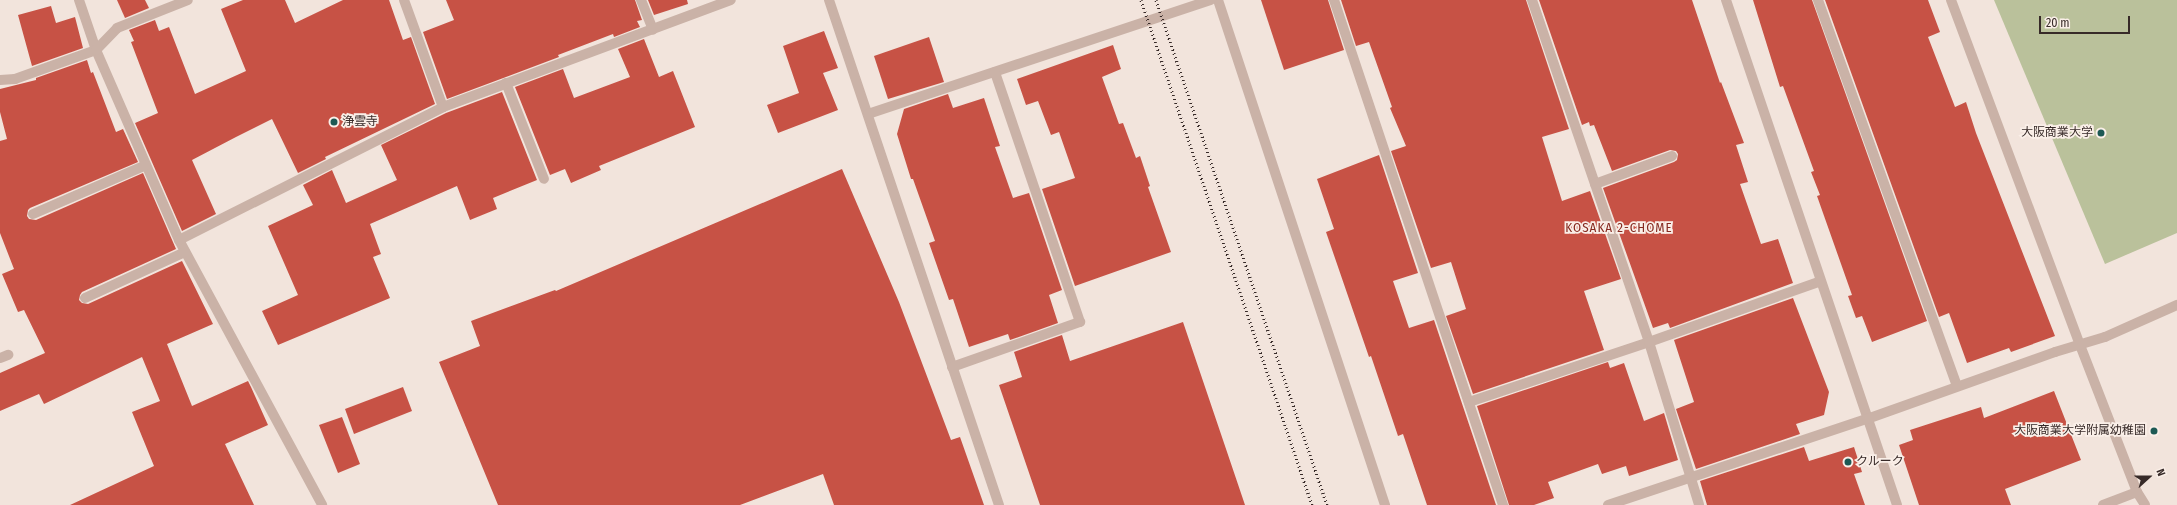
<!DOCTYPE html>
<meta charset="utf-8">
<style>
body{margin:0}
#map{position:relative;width:2177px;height:505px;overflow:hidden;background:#f2e4dc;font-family:"Fira Sans Condensed","Noto Sans JP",sans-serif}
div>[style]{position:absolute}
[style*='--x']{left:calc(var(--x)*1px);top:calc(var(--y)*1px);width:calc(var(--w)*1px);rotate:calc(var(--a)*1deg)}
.green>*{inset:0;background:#bac19b}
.building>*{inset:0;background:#c75245}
.minor>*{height:10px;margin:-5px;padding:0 5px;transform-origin:5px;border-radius:5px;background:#cab2a7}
.rail>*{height:3px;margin-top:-1.5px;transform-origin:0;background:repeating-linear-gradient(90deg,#372a28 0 1px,transparent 0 4px)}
.dots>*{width:11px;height:11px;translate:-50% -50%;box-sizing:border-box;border:2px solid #faefe8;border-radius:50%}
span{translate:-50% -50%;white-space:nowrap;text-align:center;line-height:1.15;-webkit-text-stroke:3.5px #faefe8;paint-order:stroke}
.poi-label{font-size:12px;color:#372a28}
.left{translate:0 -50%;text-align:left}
.right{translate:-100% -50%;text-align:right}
.neighbourhood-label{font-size:13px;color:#862a20;letter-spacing:1px}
.north{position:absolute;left:2129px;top:457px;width:40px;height:40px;-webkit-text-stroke:3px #faefe8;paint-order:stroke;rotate:69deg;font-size:11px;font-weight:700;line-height:16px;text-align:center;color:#372a28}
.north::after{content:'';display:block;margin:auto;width:14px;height:18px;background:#372a28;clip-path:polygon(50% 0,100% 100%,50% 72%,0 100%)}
.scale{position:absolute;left:2039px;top:16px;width:91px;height:18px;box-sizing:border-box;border:2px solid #372a28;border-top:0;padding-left:5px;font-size:12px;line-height:14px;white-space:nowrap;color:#372a28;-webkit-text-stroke:3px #faefe8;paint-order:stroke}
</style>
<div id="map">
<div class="green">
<div style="clip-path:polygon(1994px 0,2177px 0,2177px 233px,2105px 264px)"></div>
</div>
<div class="building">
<div style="clip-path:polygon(117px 0,145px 0,149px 8px,125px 18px)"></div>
<div style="clip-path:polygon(243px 0,285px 0,295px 23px,343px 0,389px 0,403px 40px,411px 37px,435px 104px,325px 157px,326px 159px,298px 173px,272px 119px,236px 137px,192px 160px,216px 214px,182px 231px,135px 123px,158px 113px,131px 42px,134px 41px,129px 30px,155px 20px,159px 31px,169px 27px,195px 94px,246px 71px,221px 9px)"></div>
<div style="clip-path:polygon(446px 0,635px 0,642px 20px,637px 21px,640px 27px,614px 37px,613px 34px,558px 55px,559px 57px,447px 99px,423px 32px,454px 20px)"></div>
<div style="clip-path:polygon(648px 0,687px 0,688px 4px,654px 15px)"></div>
<div style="clip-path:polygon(1261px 0,1328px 0,1344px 50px,1284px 70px)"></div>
<div style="clip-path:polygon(1341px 0,1526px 0,1569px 129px,1542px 137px,1562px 201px,1590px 191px,1621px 279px,1584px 291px,1604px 350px,1473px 394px,1446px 316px,1466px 309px,1451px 262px,1431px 268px,1391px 151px,1406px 146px,1390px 108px,1392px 107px,1369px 42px,1356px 46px)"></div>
<div style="clip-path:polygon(1539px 0,1692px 0,1720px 83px,1721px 82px,1744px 143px,1736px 145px,1748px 182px,1740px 184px,1761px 244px,1778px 239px,1793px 283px,1670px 328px,1668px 323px,1653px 328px,1603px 188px,1674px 162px,1677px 160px,1678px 154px,1676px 151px,1670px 150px,1612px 171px,1594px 125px,1590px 126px,1589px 122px,1582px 125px)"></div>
<div style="clip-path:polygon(1753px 0,1812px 0,1927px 321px,1872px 342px,1862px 316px,1856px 318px,1848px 296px,1852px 295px,1817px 196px,1820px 195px,1811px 172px,1814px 171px,1783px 86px,1780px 87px)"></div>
<div style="clip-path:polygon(1825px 0,1928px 0,1940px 32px,1928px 37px,1955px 107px,1966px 102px,1976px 133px,2055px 336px,2011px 352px,2009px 348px,1967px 363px,1949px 313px,1939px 317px)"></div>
<div style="clip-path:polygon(51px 6px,56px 23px,75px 17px,83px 48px,32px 66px,18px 15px)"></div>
<div style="clip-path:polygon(824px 31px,838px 68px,823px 73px,838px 110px,778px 133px,767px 105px,799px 93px,783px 46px)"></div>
<div style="clip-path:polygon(929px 37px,944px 82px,888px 99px,874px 56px)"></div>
<div style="clip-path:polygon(644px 39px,659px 77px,673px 71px,695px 127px,599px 166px,601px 170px,571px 183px,565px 169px,550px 175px,515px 87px,563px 69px,574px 98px,630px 77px,618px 49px)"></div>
<div style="clip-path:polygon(1113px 45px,1121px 69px,1102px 77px,1119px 124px,1123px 123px,1136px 158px,1140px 156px,1150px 186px,1148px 187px,1171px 252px,1075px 286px,1042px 189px,1075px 178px,1059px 132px,1051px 135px,1038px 101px,1026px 105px,1017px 79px)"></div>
<div style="clip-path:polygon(87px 60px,91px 73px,93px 72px,116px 132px,123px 129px,138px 162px,30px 208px,28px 210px,27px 216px,29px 219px,36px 220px,143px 173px,176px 249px,82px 292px,80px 295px,79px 300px,82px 303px,88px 304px,182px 261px,213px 324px,167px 344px,192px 406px,248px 381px,251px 387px,268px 425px,225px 444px,254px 505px,70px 505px,154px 466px,132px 412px,160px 401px,142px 357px,44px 404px,39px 394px,0 411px,0 373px,45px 353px,24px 310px,18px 312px,2px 274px,14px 269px,0 233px,0 141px,7px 139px,0 112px,0 89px,36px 80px,36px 78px)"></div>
<div style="clip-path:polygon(502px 92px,537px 180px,493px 198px,497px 209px,470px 220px,457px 186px,370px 224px,381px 254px,373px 257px,390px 298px,278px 345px,262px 311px,298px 295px,268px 226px,313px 205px,303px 185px,332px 170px,346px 203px,397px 180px,381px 145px,446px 113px)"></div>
<div style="clip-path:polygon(948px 94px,953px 108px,984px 98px,1000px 146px,995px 147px,1013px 198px,1029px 193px,1062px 290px,1049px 295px,1058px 323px,1010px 340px,1008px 334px,969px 347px,953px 299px,949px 300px,929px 243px,935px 241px,913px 179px,911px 179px,897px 134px,904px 109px)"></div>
<div style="clip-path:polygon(1379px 155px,1418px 273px,1393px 281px,1409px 328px,1434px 320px,1496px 505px,1427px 505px,1403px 434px,1398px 436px,1371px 356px,1369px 357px,1326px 232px,1334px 229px,1317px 179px)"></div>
<div style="clip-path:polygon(842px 169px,899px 302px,951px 440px,960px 437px,984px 505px,834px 505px,823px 474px,740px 505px,498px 505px,439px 362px,480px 346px,471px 321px,555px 290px,556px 291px)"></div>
<div style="clip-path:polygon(1793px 298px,1829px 392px,1824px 415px,1796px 424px,1800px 434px,1696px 469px,1676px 409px,1694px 402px,1674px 340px)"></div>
<div style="clip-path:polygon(1183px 322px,1245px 505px,1040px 505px,999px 385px,1022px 377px,1014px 352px,1062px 335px,1070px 361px)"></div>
<div style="clip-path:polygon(1608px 362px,1610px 368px,1624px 363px,1644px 421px,1664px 413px,1678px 460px,1629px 476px,1626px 466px,1602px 474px,1598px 464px,1548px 482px,1554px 498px,1534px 505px,1509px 505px,1477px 406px)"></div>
<div style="clip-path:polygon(403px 387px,412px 411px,354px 434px,345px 409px)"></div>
<div style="clip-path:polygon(2054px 391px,2081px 460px,2005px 489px,2011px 505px,1919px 505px,1899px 445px,1913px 440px,1910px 430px,1981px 407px,1984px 418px)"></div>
<div style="clip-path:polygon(342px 417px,360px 464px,338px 473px,319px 425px)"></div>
<div style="clip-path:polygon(1804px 447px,1809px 461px,1854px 447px,1862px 472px,1854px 474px,1865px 505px,1707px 505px,1700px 481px)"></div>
</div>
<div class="minor">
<div style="--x:79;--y:0;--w:53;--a:71.2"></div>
<div style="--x:96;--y:50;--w:207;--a:66.4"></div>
<div style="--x:179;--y:240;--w:301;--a:61.6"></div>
<div style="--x:404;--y:0;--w:114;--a:70"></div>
<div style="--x:641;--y:0;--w:32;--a:68"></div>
<div style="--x:829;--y:0;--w:533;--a:71.4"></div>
<div style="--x:1218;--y:0;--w:532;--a:71.7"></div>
<div style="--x:1334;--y:0;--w:533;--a:71.5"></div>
<div style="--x:1532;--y:0;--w:361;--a:71.1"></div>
<div style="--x:1649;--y:342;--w:170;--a:72.9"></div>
<div style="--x:1726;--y:0;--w:533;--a:71.29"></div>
<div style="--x:1818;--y:0;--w:410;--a:70.2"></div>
<div style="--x:1951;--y:0;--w:368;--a:69.5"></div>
<div style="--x:2080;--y:345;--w:158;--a:68.8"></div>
<div style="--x:2137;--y:492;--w:15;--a:58"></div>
<div style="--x:0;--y:80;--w:15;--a:-4"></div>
<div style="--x:15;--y:79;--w:86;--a:-19.7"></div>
<div style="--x:96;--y:50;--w:30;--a:-46"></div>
<div style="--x:117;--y:28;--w:76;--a:-21.5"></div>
<div style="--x:506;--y:83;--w:103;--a:68.4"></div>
<div style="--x:868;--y:114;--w:361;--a:-18.4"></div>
<div style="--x:1595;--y:184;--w:82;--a:-20"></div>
<div style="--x:33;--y:214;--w:123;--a:-23.4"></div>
<div style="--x:179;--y:240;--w:296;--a:-26.7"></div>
<div style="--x:443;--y:107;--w:307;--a:-20.4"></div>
<div style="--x:85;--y:298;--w:110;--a:-24.7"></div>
<div style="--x:0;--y:358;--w:9;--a:-21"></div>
<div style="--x:952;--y:367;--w:136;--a:-19.4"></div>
<div style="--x:1080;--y:322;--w:264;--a:-108.8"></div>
<div style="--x:1469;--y:402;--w:190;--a:-18.4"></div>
<div style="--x:1649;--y:342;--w:182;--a:-19.5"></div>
<div style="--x:1608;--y:505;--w:273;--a:-18.4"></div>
<div style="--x:1867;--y:419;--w:200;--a:-19.6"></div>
<div style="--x:2055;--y:352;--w:52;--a:-16.7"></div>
<div style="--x:2105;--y:337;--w:79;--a:-24"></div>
<div style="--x:2103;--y:505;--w:36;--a:-21"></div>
</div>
<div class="rail">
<div style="--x:1141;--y:0;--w:533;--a:71.29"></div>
<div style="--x:1156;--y:0;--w:533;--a:71.29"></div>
</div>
<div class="dots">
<div style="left:334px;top:122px;background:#1d5954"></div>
<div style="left:2101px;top:133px;background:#1d5954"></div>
<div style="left:2154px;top:431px;background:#1d5954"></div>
<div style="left:1848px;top:462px;background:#1d5954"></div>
</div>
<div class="poi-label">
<span class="left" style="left:342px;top:122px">浄雲寺</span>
<span class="right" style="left:2093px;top:133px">大阪商業大学</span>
<span class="right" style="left:2146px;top:431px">大阪商業大学附属幼稚園</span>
<span class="left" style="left:1856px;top:462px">クルーク</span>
</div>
<div class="neighbourhood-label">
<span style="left:1619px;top:228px">KOSAKA 2-CHOME</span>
</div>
<div class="north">N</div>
<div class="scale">20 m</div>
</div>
